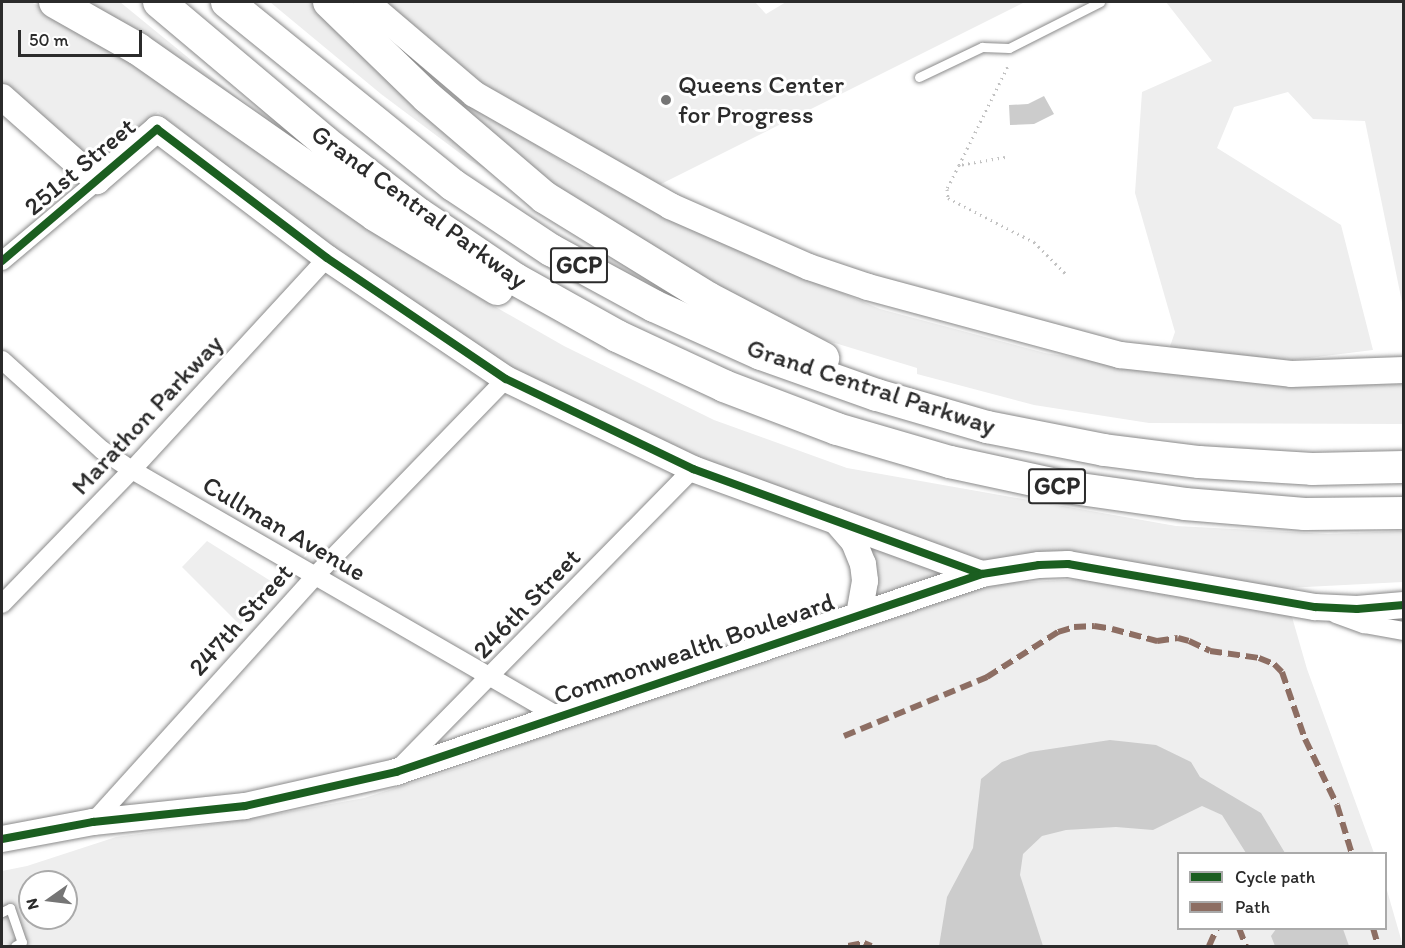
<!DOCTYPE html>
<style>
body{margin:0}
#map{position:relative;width:1405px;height:948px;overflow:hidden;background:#fff;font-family:Itim,sans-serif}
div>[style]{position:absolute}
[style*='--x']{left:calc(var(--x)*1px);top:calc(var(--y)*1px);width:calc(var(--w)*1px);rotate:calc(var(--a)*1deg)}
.built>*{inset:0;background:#eee}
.water>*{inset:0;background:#ccc}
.path>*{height:3px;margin-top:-1.5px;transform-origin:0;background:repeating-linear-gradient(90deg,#c2c2c2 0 1.5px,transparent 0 6px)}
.roads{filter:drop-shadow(0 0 2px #8a8a8a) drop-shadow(0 0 2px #8a8a8a)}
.lane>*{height:9px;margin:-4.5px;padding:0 4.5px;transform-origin:4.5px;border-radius:4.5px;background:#fff}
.street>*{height:18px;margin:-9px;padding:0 9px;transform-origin:9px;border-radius:9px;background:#fff}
.secondary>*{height:26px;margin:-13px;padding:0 13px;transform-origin:13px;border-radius:13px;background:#fff}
.highway>*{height:32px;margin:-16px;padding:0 16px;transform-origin:16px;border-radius:16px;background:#fff}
.quiet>*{height:6px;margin-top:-3px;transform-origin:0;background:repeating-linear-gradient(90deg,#8d6e63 0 12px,transparent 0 18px)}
.cycleway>*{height:8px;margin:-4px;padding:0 4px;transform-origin:4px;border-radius:4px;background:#1b5e20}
.dots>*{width:16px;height:16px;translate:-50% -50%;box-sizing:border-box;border:3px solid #fff;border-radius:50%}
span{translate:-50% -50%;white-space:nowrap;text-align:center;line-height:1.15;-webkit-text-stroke:6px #fff;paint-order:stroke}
.shield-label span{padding:2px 4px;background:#fff;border:2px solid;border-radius:4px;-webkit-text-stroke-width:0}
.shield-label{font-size:24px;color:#2b2b2b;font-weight:700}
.poi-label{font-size:26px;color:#2b2b2b}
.left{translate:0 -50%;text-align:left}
.street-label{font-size:26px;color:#2b2b2b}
.frame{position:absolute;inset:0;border:3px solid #2b2b2b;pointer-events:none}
.legend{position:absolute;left:1177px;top:852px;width:210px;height:78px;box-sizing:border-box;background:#fff;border:2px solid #aaa;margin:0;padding:8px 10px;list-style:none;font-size:18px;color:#2b2b2b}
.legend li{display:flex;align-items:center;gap:12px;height:30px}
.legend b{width:30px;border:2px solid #aaa}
.north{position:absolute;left:18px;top:870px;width:60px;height:60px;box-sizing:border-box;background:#fff;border:2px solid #aaa;border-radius:50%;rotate:256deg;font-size:16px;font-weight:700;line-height:24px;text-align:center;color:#2b2b2b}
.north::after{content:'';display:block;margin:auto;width:21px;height:27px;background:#757575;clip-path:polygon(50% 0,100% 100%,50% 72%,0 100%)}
.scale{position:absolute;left:18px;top:30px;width:124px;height:27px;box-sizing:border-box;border:3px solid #2b2b2b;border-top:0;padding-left:8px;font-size:18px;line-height:21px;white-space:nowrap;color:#2b2b2b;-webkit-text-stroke:4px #fff;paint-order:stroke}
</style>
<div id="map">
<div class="built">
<div style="clip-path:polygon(2px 2px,30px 2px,50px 10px,178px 89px,341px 211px,452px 282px,564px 346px,714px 420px,847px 468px,1176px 526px,1328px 534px,1403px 531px,1403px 582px,1286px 588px,968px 560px,692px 461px,513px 371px,297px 222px,158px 112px,102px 161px,93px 165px,2px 86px)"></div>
<div style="clip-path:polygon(69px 2px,120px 2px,262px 118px)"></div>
<div style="clip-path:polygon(270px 2px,317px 2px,534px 196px,469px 160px,381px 94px)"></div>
<div style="clip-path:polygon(366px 2px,755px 2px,766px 14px,786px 2px,1025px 2px,653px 188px,462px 75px)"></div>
<div style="clip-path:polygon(1166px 2px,1403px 2px,1403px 307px,1365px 121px,1313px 119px,1288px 92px,1234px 107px,1217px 148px,1341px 225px,1373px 350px,1292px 360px,1168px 352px,1175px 332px,1135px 193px,1142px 92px,1212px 61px)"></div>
<div style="clip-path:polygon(391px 39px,494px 117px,580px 173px,730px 245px,880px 309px,1045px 353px,1198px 377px,1352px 385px,1403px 384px,1403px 424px,1149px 423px,1034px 405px,917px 374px,917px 368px,812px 336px,656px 251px,543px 178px,386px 44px)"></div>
<div style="clip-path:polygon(207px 541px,277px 585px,240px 625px,182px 567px)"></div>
<div style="clip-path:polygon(870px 546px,948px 573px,878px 599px,872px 597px,877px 578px,876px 562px)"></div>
<div style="clip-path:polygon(evenodd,1100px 578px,1290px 610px,1307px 669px,1374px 853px,1178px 854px,1178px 928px,1386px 928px,1386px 887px,1403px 946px,2px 946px,2px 871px,27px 866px,116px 837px,237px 821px,364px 798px,477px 762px,593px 717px,788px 656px,992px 584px,1100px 578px,30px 882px,66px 882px,66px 918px,30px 918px,30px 882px)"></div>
</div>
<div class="water">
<div style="clip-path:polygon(1044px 96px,1054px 114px,1034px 124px,1010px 125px,1009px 105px,1028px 104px)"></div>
<div style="clip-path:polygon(1110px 740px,1156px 745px,1191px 762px,1200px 777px,1261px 813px,1285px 853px,1246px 853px,1222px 815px,1202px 806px,1153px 830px,1116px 827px,1066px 830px,1042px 836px,1023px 854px,1020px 875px,1043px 946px,939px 946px,947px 897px,973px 848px,981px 779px,1002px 762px,1030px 752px)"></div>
<div style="clip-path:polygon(1276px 929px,1343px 929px,1349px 946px,1275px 946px,1271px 936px)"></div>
</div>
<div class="path">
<div style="--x:1005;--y:157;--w:47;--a:170.1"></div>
<div style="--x:959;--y:165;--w:27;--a:117"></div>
<div style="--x:947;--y:189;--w:9;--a:84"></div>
<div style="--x:948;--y:198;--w:97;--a:27.1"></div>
<div style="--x:1034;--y:242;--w:45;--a:45"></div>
<div style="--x:959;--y:165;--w:113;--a:-63.7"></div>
</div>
<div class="roads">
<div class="lane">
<div style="--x:919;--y:77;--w:70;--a:-25.5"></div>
<div style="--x:982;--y:47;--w:27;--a:2"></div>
<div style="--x:1009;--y:48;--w:102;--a:-26.8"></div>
<div style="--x:2;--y:912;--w:9;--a:-27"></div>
<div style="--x:10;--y:908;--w:36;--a:71"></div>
<div style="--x:22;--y:942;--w:8;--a:150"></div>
</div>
<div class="street">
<div style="--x:2;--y:261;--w:124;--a:-40.1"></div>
<div style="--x:2;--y:360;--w:135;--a:42"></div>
<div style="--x:102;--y:450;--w:36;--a:34"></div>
<div style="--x:132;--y:470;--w:494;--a:30"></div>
<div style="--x:2;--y:604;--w:187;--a:-45.9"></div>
<div style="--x:132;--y:470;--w:288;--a:-47.4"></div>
<div style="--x:1336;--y:614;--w:30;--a:20"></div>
<div style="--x:1364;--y:624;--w:41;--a:9.9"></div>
<div style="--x:399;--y:768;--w:419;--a:-45.5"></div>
<div style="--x:93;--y:822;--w:331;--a:-47.9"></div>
<div style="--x:315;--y:576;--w:274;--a:-45.9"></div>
</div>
<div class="secondary">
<div style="--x:366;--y:2;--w:142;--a:40.4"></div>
<div style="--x:474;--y:94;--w:226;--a:29.7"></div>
<div style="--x:670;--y:206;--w:152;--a:23.7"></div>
<div style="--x:809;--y:267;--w:62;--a:18.7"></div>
<div style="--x:868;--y:287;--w:261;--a:15.1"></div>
<div style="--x:1120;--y:355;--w:172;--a:6.3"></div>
<div style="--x:1291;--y:374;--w:113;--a:-2"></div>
<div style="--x:2;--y:97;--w:127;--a:41.5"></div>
<div style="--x:97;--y:181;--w:79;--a:-40.9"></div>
<div style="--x:157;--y:129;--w:213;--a:37.2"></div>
<div style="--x:327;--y:258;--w:216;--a:34.1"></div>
<div style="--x:506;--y:379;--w:208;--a:25.7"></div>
<div style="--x:693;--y:469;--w:307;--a:20"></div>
<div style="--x:836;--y:521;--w:28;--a:49"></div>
<div style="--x:854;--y:542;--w:24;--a:68"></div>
<div style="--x:863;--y:564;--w:17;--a:83"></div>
<div style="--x:865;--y:581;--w:35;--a:100"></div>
<div style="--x:2;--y:839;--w:93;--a:-10.6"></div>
<div style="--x:93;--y:822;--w:153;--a:-6"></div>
<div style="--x:245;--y:806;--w:155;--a:-12.7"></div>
<div style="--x:396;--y:772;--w:619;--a:-18.67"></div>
<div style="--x:982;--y:574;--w:58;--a:-9"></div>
<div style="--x:1039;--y:565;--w:29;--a:-2"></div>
<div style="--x:1068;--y:564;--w:251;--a:9.9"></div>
<div style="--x:1315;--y:607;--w:42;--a:2.7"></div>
<div style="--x:1357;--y:609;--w:47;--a:-4.9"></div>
</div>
<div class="highway">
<div style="--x:55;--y:2;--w:95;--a:29.5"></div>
<div style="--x:138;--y:49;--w:289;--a:35"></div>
<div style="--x:375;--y:215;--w:143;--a:31.2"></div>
<div style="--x:159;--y:2;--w:217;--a:40.1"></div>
<div style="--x:325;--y:142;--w:118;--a:37.5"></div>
<div style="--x:419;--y:214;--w:116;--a:34.1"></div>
<div style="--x:515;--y:279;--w:117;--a:29.2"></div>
<div style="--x:617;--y:336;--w:118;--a:25"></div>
<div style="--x:724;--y:386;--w:121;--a:20.8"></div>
<div style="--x:837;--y:429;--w:118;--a:16.3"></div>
<div style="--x:950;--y:462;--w:119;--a:12.2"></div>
<div style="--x:1066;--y:487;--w:120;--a:8.1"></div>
<div style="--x:1185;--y:504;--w:120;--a:4.8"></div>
<div style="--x:1305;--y:514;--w:99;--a:-0.6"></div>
<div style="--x:227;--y:2;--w:291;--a:39"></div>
<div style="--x:453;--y:185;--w:118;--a:33.6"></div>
<div style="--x:551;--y:250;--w:117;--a:28.5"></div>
<div style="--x:654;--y:306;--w:117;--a:24.2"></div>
<div style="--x:761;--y:354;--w:123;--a:19.5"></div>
<div style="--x:877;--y:395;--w:115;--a:16.2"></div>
<div style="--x:987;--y:427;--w:119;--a:11.1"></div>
<div style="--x:1104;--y:450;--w:96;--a:7.2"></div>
<div style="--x:1199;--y:462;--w:113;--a:3.5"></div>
<div style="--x:1312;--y:469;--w:92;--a:-1.2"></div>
<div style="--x:329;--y:2;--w:136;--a:44.1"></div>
<div style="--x:427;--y:97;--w:154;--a:40.5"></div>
<div style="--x:544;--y:197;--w:193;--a:31.6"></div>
<div style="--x:708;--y:298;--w:130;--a:27.6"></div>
</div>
</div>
<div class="quiet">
<div style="--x:844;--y:736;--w:155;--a:-22.4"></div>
<div style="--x:987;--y:677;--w:84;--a:-32.4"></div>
<div style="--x:1058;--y:632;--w:17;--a:-17"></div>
<div style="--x:1074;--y:627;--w:20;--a:-3"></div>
<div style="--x:1094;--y:626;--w:18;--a:9"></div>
<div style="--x:1112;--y:629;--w:47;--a:14.9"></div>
<div style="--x:1157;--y:641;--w:21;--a:-8"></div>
<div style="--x:1178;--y:638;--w:11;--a:15"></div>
<div style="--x:1189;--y:641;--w:23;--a:25"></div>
<div style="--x:1210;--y:651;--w:49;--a:8.1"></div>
<div style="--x:1259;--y:658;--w:16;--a:22"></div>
<div style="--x:1274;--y:664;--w:11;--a:45"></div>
<div style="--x:1282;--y:672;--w:71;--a:71.1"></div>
<div style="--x:1305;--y:739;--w:73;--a:64.1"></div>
<div style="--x:1337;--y:805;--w:51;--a:73"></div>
<div style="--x:1239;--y:928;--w:19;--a:69"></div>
<div style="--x:1373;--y:928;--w:19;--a:74"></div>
<div style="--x:848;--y:946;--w:16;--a:-11"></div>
<div style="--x:864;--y:943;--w:8;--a:23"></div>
<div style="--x:1209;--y:946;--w:20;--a:-66"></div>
</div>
<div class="cycleway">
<div style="--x:2;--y:261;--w:204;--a:-40.4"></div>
<div style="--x:157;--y:129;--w:213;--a:37.2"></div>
<div style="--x:327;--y:258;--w:216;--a:34.1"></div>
<div style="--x:506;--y:379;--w:208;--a:25.7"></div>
<div style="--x:693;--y:469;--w:307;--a:20"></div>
<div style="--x:2;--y:839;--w:93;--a:-10.6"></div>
<div style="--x:93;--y:822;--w:153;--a:-6"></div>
<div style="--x:245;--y:806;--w:155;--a:-12.7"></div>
<div style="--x:396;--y:772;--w:619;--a:-18.67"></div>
<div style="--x:982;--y:574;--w:58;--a:-9"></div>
<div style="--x:1039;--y:565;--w:29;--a:-2"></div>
<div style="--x:1068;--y:564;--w:251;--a:9.9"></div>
<div style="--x:1315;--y:607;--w:42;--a:2.7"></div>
<div style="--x:1357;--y:609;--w:47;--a:-4.9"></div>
</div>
<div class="dots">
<div style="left:666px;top:100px;background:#757575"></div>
</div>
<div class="shield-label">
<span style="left:579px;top:265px">GCP</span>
<span style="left:1057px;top:486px">GCP</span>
</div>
<div class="poi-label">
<span class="left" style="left:678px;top:100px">Queens Center<br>for Progress</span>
</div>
<div class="street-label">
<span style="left:80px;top:167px;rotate:-40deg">251st Street</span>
<span style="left:419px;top:207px;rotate:36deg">Grand Central Parkway</span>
<span style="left:871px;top:387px;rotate:18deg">Grand Central Parkway</span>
<span style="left:147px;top:415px;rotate:-47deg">Marathon Parkway</span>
<span style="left:284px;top:529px;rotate:30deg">Cullman Avenue</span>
<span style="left:527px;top:604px;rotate:-46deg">246th Street</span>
<span style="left:241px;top:620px;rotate:-48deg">247th Street</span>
<span style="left:694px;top:649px;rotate:-19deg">Commonwealth Boulevard</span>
</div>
<div class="frame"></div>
<ul class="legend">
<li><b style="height:8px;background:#1b5e20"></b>Cycle path</li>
<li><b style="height:8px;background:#8d6e63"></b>Path</li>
</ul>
<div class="north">N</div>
<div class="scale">50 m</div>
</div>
